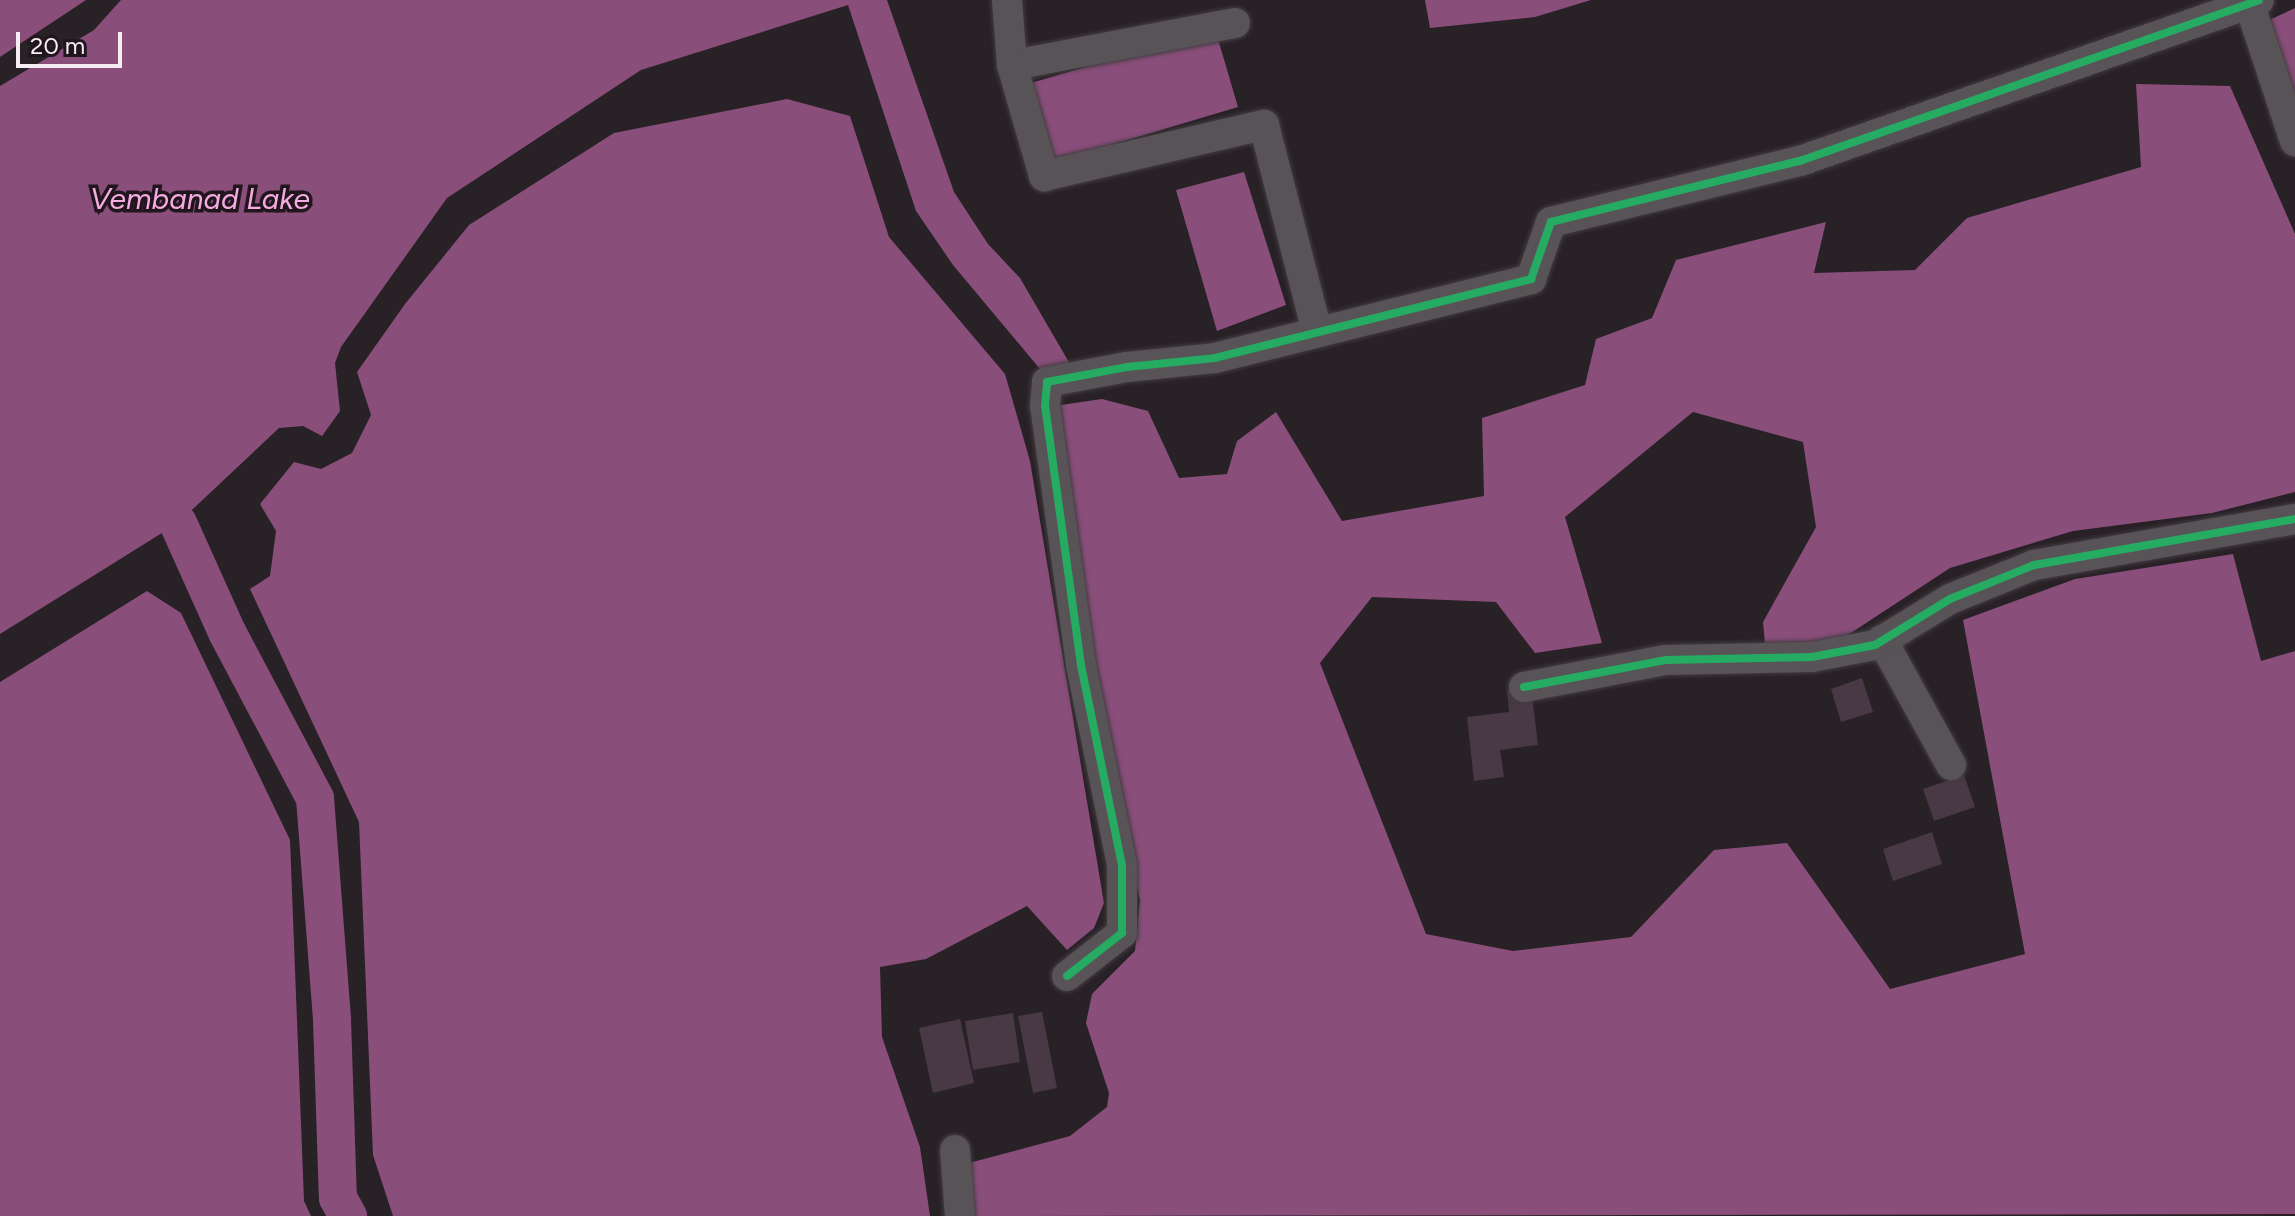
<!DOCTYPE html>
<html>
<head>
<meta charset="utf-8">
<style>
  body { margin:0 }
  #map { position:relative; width:2295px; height:1216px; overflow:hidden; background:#282126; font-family:Figtree,sans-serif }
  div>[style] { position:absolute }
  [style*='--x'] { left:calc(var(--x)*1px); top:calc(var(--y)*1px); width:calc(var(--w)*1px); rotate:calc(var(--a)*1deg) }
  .water>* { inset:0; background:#8a4e7b }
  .canal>* { height:38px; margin:-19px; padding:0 19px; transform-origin:19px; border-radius:19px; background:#8a4e7b }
  .building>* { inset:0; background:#483944 }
  .roads { filter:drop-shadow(0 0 2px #423c40) drop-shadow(0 0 2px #423c40) }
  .minor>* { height:30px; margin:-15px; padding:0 15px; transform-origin:15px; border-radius:15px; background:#585356 }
  .cycleway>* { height:8px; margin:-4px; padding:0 4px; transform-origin:4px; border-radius:4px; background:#26ab63 }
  span { translate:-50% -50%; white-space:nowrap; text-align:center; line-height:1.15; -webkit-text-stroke:7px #21151e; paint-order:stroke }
  .water-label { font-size:30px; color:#f5abe0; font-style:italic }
  .scale { position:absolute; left:16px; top:32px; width:106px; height:36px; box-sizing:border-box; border:4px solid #f6edf3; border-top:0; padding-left:10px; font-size:24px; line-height:28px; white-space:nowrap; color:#f6edf3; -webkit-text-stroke:6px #21151e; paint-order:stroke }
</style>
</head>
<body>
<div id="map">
  <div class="water">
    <i style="clip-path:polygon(0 0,86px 0,0 57px)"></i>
    <i style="clip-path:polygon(121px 0,887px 0,954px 192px,988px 244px,1020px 278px,1070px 364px,1045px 375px,953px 265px,916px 211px,848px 5px,641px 70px,447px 198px,341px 347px,335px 363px,340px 411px,322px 436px,303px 426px,279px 428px,178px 523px,0 634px,0 86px,94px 30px)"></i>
    <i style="clip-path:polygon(1425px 0,1591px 0,1535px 17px,1430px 28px)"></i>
    <i style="clip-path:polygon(2295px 8px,2295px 115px,2257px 26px)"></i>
    <i style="clip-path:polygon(1215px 29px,1238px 107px,1054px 162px,1031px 83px)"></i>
    <i style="clip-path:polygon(2136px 84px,2230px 86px,2295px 234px,2295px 492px,2212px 513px,2073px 531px,1950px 568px,1834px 644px,1766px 655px,1763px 622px,1816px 527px,1803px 442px,1693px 412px,1565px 517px,1602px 643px,1535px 653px,1496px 602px,1372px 597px,1320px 663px,1426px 934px,1513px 951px,1631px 937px,1714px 850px,1787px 843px,1890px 989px,2025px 954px,1963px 620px,2075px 579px,2233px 554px,2261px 661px,2295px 651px,2295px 1214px,972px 1216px,969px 1163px,1070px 1136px,1107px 1107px,1109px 1093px,1086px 1023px,1092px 994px,1135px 951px,1140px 900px,1104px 731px,1054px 406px,1102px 399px,1148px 411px,1179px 478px,1227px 474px,1237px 441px,1276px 412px,1342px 521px,1484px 496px,1482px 418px,1585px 385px,1596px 339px,1652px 318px,1676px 260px,1826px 222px,1814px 273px,1915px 270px,1967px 218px,2141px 167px)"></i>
    <i style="clip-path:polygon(787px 99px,850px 116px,889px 237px,1005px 374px,1030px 461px,1104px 903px,1094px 928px,1067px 950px,1027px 906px,926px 959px,880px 967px,882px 1037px,920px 1147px,930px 1216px,393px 1216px,373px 1155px,359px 822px,250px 589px,270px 576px,276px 531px,260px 504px,294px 462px,321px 469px,352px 453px,371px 415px,357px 372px,405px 304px,469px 225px,614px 133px)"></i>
    <i style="clip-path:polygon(1244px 172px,1286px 305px,1217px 331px,1176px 190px)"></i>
    <i style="clip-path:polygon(147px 591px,181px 613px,290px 840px,304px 1201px,311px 1216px,0 1216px,0 682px)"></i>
  </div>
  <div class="canal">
    <i style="--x:178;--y:523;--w:120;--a:65.8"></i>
    <i style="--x:227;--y:632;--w:188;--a:62.1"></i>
    <i style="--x:315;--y:798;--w:223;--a:85.6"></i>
    <i style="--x:332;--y:1020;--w:178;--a:88.1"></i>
    <i style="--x:338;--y:1198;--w:21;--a:61"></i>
  </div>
  <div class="building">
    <i style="clip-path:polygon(1862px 678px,1873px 712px,1841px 722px,1831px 689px)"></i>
    <i style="clip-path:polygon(1531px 687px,1538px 745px,1500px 750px,1504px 777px,1474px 781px,1467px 717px,1509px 712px,1507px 690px)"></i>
    <i style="clip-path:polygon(1964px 775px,1975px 807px,1934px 821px,1923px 789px)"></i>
    <i style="clip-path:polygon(1932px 832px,1942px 864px,1893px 881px,1883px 849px)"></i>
    <i style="clip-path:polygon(1042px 1012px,1057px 1088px,1033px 1093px,1018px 1016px)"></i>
    <i style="clip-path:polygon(1013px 1013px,1020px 1062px,973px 1070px,965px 1021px)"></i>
    <i style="clip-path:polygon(960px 1019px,974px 1083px,933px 1093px,919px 1028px)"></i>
  </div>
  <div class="roads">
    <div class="minor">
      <i style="--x:1007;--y:0;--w:65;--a:85.6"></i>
      <i style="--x:2248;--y:0;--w:149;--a:71.6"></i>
      <i style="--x:1235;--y:23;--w:227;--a:169.3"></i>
      <i style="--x:1012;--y:65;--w:116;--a:73.9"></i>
      <i style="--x:1044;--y:176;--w:226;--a:-13.1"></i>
      <i style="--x:1264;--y:125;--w:214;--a:75.6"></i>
      <i style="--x:1882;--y:640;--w:143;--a:61.1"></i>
      <i style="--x:1524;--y:687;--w:145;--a:-10.8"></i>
      <i style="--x:1666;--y:660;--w:146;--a:-1.2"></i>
      <i style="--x:1812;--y:657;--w:64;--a:-10.8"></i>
      <i style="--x:1875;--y:645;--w:88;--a:-31.5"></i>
      <i style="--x:1950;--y:599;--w:91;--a:-22"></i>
      <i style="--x:2034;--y:565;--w:265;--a:-10"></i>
      <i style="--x:1067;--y:976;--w:70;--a:-38"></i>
      <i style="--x:1122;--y:933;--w:68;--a:-90"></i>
      <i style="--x:1122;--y:865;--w:204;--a:-101.6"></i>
      <i style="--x:1081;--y:665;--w:261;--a:-97.9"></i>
      <i style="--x:1045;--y:406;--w:24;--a:-85"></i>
      <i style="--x:1047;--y:382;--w:81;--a:-10.6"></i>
      <i style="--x:1127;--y:367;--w:88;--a:-5.8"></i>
      <i style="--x:1215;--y:358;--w:326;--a:-14"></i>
      <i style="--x:1531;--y:279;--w:60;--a:-70.7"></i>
      <i style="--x:1551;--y:222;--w:256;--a:-13.8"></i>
      <i style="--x:1800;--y:161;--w:486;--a:-19.3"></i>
      <i style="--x:955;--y:1150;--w:66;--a:85.7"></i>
    </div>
  </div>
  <div class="cycleway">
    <i style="--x:1524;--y:687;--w:145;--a:-10.8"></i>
    <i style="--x:1666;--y:660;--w:146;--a:-1.2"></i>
    <i style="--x:1812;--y:657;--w:64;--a:-10.8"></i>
    <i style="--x:1875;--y:645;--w:88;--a:-31.5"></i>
    <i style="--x:1950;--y:599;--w:91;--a:-22"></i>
    <i style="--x:2034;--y:565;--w:265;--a:-10"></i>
    <i style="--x:1067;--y:976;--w:70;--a:-38"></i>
    <i style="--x:1122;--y:933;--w:68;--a:-90"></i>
    <i style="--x:1122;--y:865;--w:204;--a:-101.6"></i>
    <i style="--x:1081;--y:665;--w:261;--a:-97.9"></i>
    <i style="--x:1045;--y:406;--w:24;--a:-85"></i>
    <i style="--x:1047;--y:382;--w:81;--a:-10.6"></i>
    <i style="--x:1127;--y:367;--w:88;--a:-5.8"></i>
    <i style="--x:1215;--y:358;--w:326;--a:-14"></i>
    <i style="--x:1531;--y:279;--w:60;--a:-70.7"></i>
    <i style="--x:1551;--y:222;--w:256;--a:-13.8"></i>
    <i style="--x:1800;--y:161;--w:486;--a:-19.3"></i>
  </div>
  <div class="water-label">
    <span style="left:200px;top:199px">Vembanad Lake</span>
  </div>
  <div class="scale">20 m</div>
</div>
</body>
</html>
